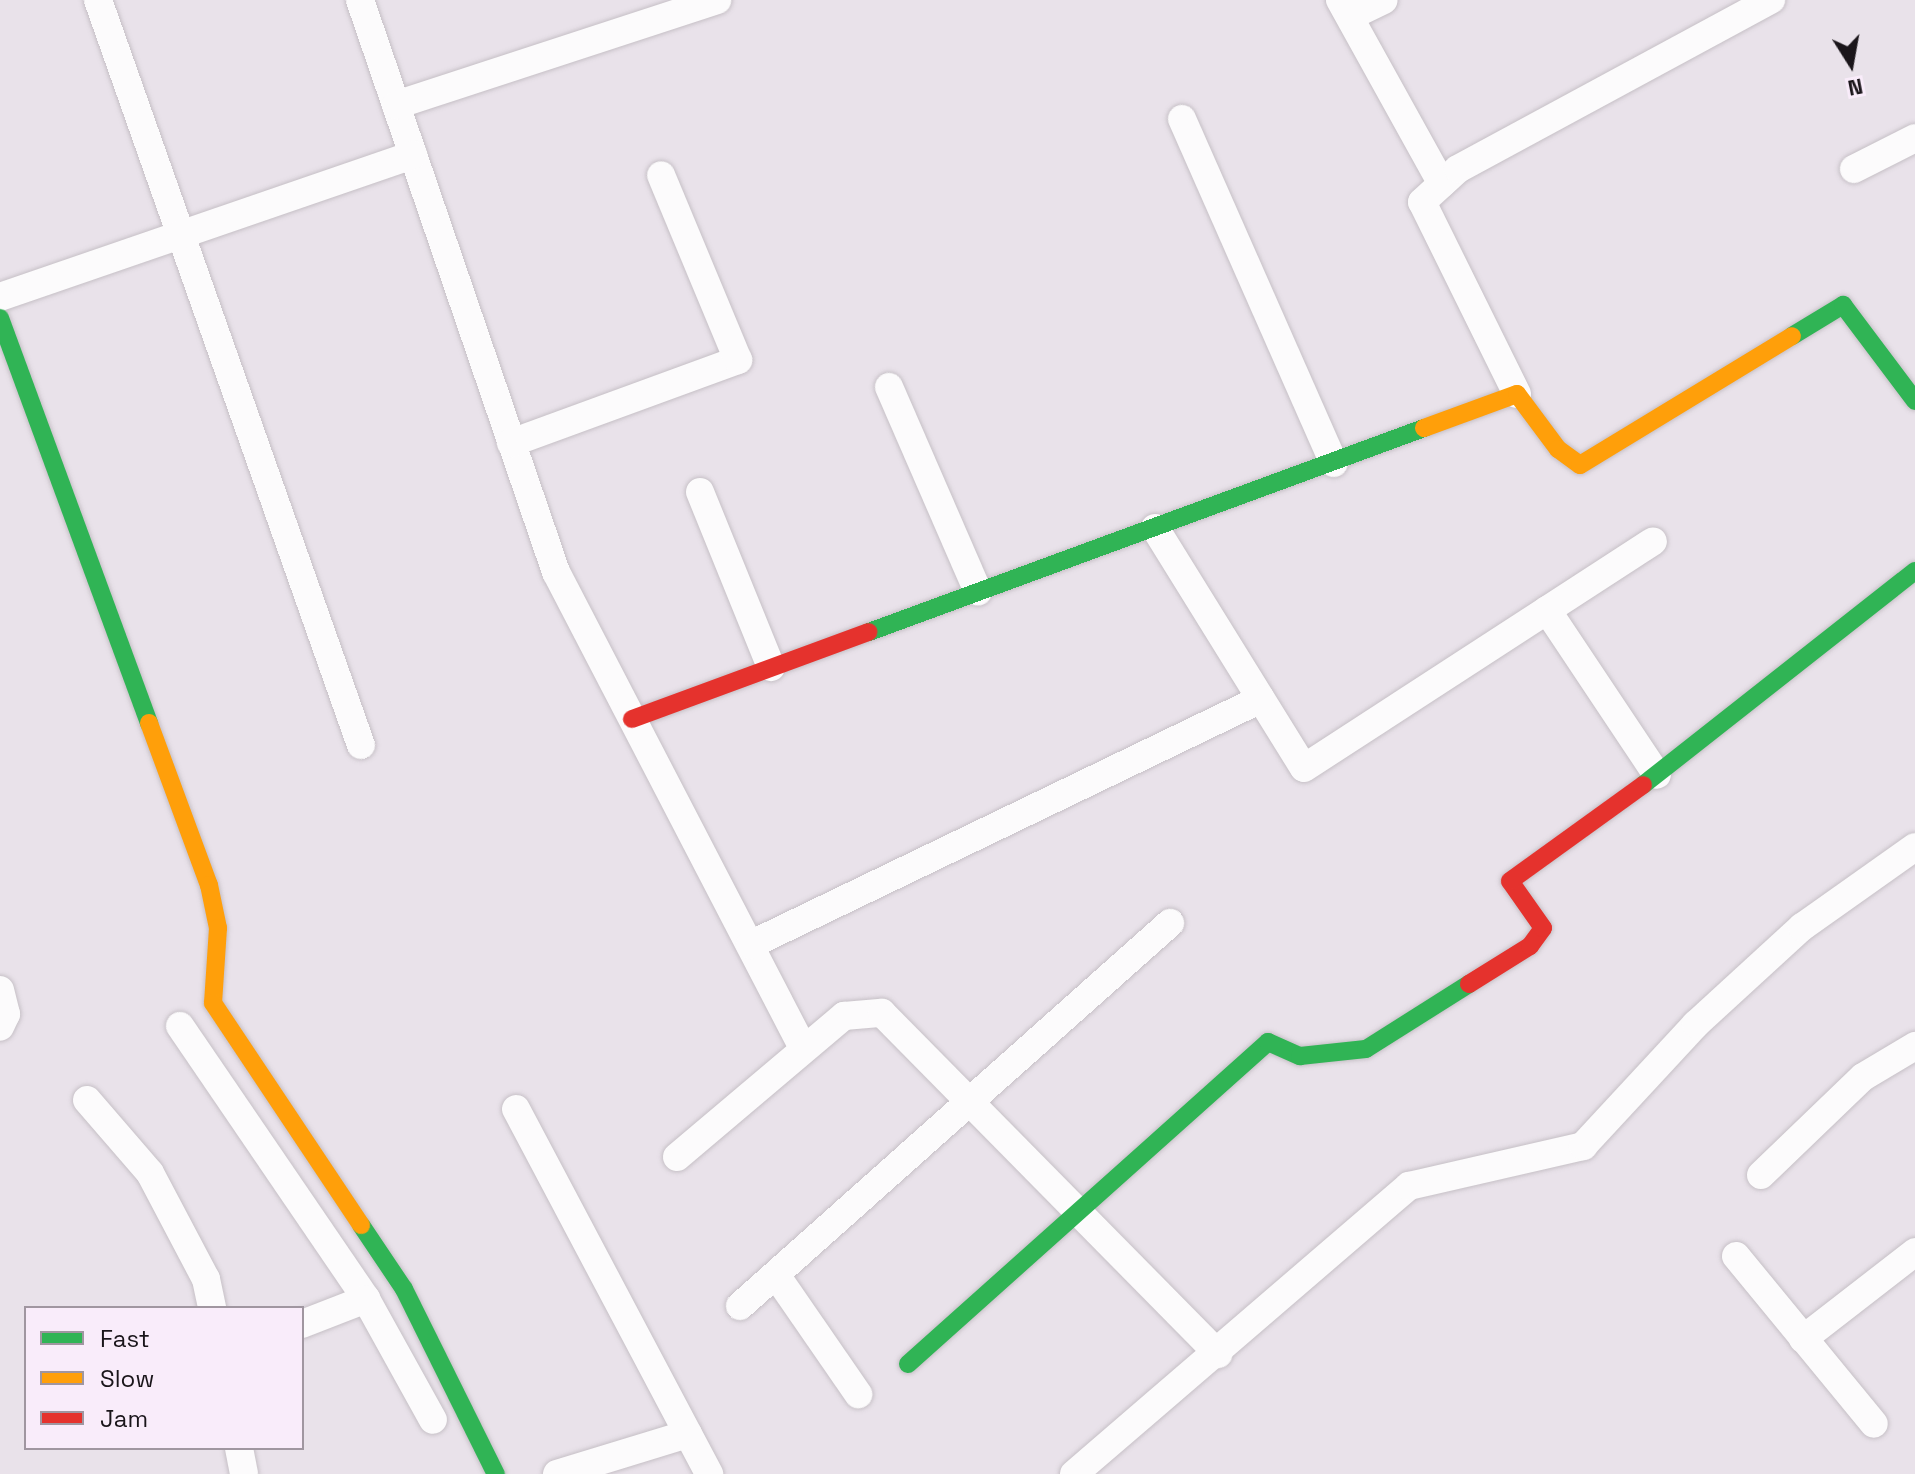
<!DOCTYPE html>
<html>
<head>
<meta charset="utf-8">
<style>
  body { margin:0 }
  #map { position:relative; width:1915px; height:1474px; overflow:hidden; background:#e9e2ea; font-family:"Space Grotesk",sans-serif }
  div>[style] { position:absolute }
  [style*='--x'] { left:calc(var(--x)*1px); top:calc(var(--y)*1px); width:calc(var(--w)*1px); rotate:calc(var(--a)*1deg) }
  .roads { filter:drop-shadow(0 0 2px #c6c0c6) drop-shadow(0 0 2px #c6c0c6) }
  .street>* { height:28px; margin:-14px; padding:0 14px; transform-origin:14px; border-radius:14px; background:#fcfbfc }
  .fast>* { height:18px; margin:-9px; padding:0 9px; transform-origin:9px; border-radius:9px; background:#30b455 }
  .slow>* { height:18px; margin:-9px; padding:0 9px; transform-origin:9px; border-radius:9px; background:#ff9f0a }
  .jam>* { height:18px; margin:-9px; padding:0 9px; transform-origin:9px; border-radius:9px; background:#e5322d }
  span { translate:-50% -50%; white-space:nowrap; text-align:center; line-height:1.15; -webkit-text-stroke:6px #f9ecfa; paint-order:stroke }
  .legend { position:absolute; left:24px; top:1306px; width:280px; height:144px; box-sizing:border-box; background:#f9ecfa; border:2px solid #a096a0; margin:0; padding:10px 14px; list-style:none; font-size:24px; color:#1a151a }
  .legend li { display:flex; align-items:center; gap:16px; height:40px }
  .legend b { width:40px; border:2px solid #a096a0 }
  .north { position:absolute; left:1811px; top:24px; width:80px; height:80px; -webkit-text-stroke:6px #f9ecfa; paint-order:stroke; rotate:169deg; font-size:22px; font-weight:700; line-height:32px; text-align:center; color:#1a151a }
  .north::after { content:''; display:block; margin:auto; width:28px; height:36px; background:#1a151a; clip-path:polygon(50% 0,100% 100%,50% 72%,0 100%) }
</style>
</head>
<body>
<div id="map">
  <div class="roads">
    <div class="street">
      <i style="--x:98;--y:0;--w:790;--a:70.56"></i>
      <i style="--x:360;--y:0;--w:605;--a:71.09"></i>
      <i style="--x:556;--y:572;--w:534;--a:62.57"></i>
      <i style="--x:1340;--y:0;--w:210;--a:61"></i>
      <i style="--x:1353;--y:15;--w:34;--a:-26"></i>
      <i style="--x:396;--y:105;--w:338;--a:-18.1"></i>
      <i style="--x:1182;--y:119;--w:376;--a:66.2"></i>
      <i style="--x:1854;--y:169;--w:68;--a:-26.9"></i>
      <i style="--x:0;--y:297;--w:437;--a:-19"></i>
      <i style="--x:889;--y:387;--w:223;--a:66.5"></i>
      <i style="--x:1517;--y:394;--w:214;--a:-116.3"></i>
      <i style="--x:1422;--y:202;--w:49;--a:-42.5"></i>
      <i style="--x:1458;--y:169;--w:356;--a:-28.4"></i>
      <i style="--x:511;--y:443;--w:242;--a:-20.1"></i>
      <i style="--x:738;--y:360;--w:200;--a:-112.6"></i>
      <i style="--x:700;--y:492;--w:189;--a:67.9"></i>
      <i style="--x:1155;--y:528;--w:282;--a:58.2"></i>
      <i style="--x:1304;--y:768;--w:416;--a:-33"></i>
      <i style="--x:1547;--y:610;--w:198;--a:56.3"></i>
      <i style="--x:750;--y:945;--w:567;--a:-25.71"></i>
      <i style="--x:0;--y:990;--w:25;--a:76"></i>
      <i style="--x:6;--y:1014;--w:14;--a:115"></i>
      <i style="--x:180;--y:1026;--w:330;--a:55.7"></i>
      <i style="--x:366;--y:1299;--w:138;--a:61"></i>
      <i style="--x:87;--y:1100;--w:96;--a:49.2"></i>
      <i style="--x:150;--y:1173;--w:120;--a:62.2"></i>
      <i style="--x:206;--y:1279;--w:30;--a:78"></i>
      <i style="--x:516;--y:1109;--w:413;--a:62.1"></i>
      <i style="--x:677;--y:1157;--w:219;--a:-40.2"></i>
      <i style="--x:844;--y:1016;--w:38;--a:-5"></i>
      <i style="--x:882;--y:1013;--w:479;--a:45.4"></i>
      <i style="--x:1761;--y:1175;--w:141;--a:-43.9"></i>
      <i style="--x:1863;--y:1077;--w:61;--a:-30.8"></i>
      <i style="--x:1736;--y:1256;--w:217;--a:50.6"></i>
      <i style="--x:776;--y:1275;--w:145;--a:55.4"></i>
      <i style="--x:740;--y:1306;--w:576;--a:-41.69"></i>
      <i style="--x:302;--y:1324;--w:69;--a:-21.3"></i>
      <i style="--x:1803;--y:1339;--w:142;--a:-37.8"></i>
      <i style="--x:239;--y:1448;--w:26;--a:79"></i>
      <i style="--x:557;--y:1474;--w:137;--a:-17"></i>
      <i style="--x:1074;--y:1474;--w:442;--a:-40.7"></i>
      <i style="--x:1409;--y:1186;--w:179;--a:-12.9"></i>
      <i style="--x:1583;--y:1146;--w:166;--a:-47.2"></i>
      <i style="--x:1696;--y:1024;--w:144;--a:-42.5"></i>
      <i style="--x:1802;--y:927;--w:138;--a:-35.3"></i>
    </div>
    <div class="fast">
      <i style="--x:0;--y:318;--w:432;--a:69.8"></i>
      <i style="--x:1792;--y:336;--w:60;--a:-31.3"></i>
      <i style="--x:1843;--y:305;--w:120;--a:53.1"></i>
      <i style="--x:869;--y:632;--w:591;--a:-20.18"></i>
      <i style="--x:1643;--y:785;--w:346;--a:-38.2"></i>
      <i style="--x:361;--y:1225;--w:77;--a:56.1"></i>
      <i style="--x:404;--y:1289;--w:207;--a:63.6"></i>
      <i style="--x:908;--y:1364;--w:483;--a:-41.8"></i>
      <i style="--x:1268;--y:1042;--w:35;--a:24"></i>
      <i style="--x:1300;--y:1056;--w:66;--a:-6.1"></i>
      <i style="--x:1366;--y:1049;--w:122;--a:-32.3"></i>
    </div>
    <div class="slow">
      <i style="--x:1424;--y:428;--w:99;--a:-20.1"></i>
      <i style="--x:1517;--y:394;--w:69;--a:53.3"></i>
      <i style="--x:1558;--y:449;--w:27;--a:36"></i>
      <i style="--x:1580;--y:465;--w:248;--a:-31.3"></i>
      <i style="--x:149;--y:723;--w:173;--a:69.7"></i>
      <i style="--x:209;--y:885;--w:44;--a:78.2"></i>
      <i style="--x:218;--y:928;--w:75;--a:93.8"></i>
      <i style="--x:213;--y:1003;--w:267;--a:56.3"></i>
    </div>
    <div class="jam">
      <i style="--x:632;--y:719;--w:252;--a:-20.2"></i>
      <i style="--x:1469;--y:984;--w:72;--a:-31.9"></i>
      <i style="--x:1530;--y:946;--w:22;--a:-54"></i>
      <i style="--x:1543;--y:928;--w:57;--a:-125.1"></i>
      <i style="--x:1510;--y:881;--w:164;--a:-35.8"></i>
    </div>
  </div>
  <ul class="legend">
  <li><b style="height:10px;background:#30b455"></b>Fast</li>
  <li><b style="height:10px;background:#ff9f0a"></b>Slow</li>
  <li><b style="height:10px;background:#e5322d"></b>Jam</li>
  </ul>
  <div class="north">N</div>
</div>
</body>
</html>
